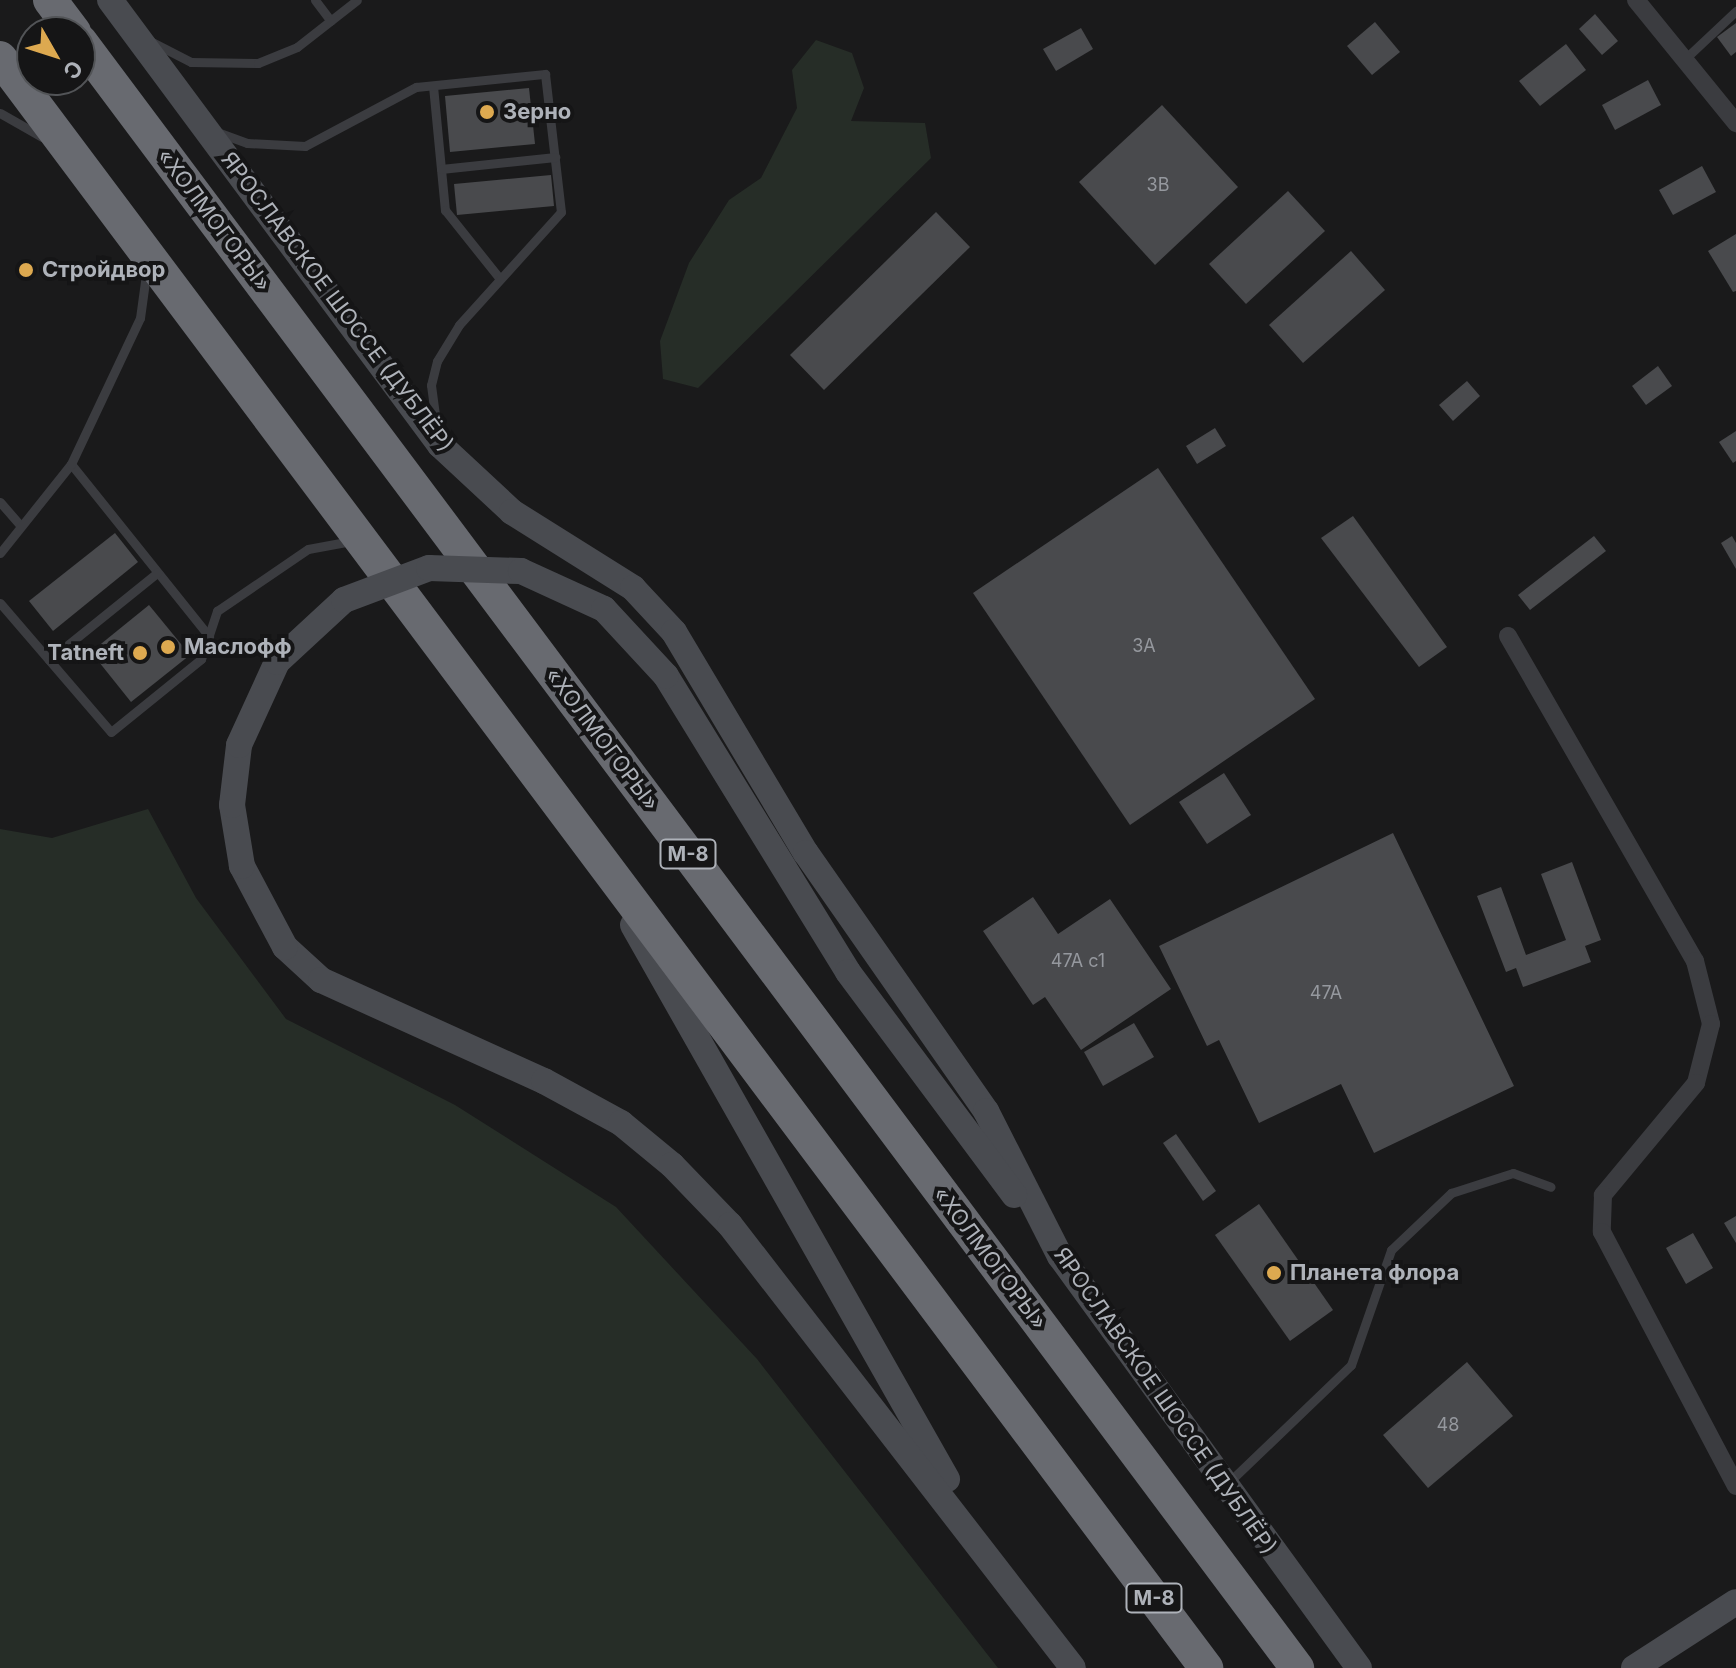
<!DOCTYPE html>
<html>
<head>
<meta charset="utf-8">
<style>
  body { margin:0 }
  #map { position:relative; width:1736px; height:1668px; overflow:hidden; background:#1a1a1b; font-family:Inter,sans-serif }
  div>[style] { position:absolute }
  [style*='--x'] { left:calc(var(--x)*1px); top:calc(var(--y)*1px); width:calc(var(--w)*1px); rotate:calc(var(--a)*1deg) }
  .green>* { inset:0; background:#262d27 }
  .building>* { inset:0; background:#494a4d }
  .lane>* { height:9px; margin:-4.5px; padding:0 4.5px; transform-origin:4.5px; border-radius:4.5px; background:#3b3c40 }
  .street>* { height:18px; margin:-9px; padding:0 9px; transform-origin:9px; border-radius:9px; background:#3b3c40 }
  .secondary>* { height:26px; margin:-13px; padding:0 13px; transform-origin:13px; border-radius:13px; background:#494b50 }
  .highway>* { height:34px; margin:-17px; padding:0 17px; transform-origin:17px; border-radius:17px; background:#686a70 }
  .secondary-bridge>* { height:26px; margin:-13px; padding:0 13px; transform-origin:13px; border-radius:13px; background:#494b50 }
  .dots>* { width:22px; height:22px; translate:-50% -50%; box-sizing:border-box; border:4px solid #151516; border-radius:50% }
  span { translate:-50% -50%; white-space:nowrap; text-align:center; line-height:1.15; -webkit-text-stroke:8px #151516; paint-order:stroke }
  .number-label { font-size:18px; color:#95989e }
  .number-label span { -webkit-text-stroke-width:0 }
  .shield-label span { padding:2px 6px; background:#151516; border:2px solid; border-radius:6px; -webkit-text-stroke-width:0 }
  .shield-label { font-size:20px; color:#aeb2b9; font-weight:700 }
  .poi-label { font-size:22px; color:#aeb2b9; font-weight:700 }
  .left { translate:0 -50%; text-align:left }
  .right { translate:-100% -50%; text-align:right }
  .street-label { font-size:22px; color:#aeb2b9 }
  .north { position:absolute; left:16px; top:16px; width:80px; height:80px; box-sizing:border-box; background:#151516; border:2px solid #525457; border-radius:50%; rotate:129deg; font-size:22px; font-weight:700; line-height:32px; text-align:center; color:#aeb2b9 }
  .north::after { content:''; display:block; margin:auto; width:28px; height:36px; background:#dda950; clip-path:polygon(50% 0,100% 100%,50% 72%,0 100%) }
</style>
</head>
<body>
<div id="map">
  <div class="green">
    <i style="clip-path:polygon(816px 40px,852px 53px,864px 88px,851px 121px,925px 123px,931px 158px,698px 388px,663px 379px,660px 341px,689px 263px,729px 200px,761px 178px,797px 108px,792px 70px)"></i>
    <i style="clip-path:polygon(148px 809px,196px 898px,286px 1019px,455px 1105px,616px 1207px,757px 1359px,998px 1668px,0 1668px,0 829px,52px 838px)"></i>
  </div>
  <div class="building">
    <i style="clip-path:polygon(1595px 14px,1618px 41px,1602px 55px,1579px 29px)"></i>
    <i style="clip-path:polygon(1375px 22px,1400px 52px,1372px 75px,1347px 46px)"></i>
    <i style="clip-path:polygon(1736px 23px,1736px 52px,1731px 56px,1717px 37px)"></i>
    <i style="clip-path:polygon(1081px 28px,1093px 49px,1056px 71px,1043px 49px)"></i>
    <i style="clip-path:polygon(1566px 44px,1586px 70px,1540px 106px,1519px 81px)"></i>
    <i style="clip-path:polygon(1648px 80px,1661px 105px,1615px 130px,1602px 105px)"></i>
    <i style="clip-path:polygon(529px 88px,535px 144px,450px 152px,445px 96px)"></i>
    <i style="clip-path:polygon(1162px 105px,1238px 187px,1155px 265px,1079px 182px)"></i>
    <i style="clip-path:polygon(1702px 166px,1716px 192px,1673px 215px,1659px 190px)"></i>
    <i style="clip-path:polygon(551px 175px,554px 206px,457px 215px,454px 184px)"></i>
    <i style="clip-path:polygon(1288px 191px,1325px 231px,1246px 304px,1209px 264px)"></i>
    <i style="clip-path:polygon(936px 212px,970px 247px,824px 390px,790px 355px)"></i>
    <i style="clip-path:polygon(1736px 234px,1736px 291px,1733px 292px,1708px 251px)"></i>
    <i style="clip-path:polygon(1351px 251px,1385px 290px,1303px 363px,1269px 325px)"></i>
    <i style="clip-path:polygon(1658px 366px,1672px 386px,1646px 405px,1632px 386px)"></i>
    <i style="clip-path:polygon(1467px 381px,1480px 396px,1453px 421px,1439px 405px)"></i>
    <i style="clip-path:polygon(1215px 428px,1226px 446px,1197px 464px,1186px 446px)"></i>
    <i style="clip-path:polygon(1736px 431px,1736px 461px,1733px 463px,1719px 442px)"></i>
    <i style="clip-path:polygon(1158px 468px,1315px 699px,1130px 825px,973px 593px)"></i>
    <i style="clip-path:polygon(1353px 516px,1447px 647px,1419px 667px,1321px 538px)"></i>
    <i style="clip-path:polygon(115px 533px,138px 562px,53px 631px,29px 601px)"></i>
    <i style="clip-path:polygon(1594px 536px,1606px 551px,1530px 610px,1518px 595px)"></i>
    <i style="clip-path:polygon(1732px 536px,1736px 543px,1736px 569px,1721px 543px)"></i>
    <i style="clip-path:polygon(149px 605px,190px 655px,131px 702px,91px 652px)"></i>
    <i style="clip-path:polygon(1224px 773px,1251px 815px,1207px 844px,1179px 802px)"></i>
    <i style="clip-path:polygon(1393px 833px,1514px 1086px,1374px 1153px,1341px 1084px,1259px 1123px,1219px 1040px,1207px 1046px,1159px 946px)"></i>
    <i style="clip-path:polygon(1572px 862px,1601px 940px,1585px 946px,1591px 962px,1523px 987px,1516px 968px,1506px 972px,1477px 896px,1501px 887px,1526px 955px,1566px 940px,1541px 874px)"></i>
    <i style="clip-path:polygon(1033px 897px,1058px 934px,1110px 899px,1171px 989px,1081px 1050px,1045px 997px,1033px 1005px,983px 931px)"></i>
    <i style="clip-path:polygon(1134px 1023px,1154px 1057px,1103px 1086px,1084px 1052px)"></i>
    <i style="clip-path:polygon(1176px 1134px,1216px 1191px,1203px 1201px,1163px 1143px)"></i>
    <i style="clip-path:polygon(1259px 1204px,1333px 1310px,1290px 1341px,1215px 1235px)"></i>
    <i style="clip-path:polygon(1736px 1216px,1736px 1243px,1724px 1223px)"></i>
    <i style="clip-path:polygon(1693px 1233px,1713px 1268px,1686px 1284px,1666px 1248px)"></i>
    <i style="clip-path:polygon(1467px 1362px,1513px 1416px,1428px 1488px,1383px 1435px)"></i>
  </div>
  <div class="lane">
    <i style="--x:315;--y:0;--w:26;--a:53"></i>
    <i style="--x:150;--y:41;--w:46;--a:27.1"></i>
    <i style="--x:191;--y:62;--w:67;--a:0.9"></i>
    <i style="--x:258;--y:63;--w:42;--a:-22.3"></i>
    <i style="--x:297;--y:47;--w:76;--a:-38.1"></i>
    <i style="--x:1688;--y:56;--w:66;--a:-43.2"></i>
    <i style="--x:433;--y:86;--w:125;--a:84.5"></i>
    <i style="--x:445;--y:210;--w:88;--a:51.4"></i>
    <i style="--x:0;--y:113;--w:48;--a:29.7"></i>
    <i style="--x:217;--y:132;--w:32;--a:20"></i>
    <i style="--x:247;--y:143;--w:58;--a:3"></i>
    <i style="--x:305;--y:146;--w:126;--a:-28"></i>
    <i style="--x:416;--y:87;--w:130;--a:-5.8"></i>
    <i style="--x:545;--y:74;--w:139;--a:83.4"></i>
    <i style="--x:561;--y:212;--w:152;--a:132.1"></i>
    <i style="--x:459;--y:325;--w:42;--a:121.4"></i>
    <i style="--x:437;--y:361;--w:25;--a:104"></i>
    <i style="--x:431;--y:385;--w:45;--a:82.4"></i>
    <i style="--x:441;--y:169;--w:115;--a:-6"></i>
    <i style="--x:71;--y:464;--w:221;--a:51.3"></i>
    <i style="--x:0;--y:502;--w:32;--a:49"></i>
    <i style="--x:0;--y:553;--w:114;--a:-51.4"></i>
    <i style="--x:71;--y:464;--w:161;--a:-64.7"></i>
    <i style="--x:140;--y:318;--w:44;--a:-82.2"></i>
    <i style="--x:0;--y:603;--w:170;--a:49.3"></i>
    <i style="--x:111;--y:732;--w:116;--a:-39"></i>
    <i style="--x:201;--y:659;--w:51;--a:-71.6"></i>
    <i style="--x:217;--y:611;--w:110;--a:-34.3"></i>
    <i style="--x:308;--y:549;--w:44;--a:-10.5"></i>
    <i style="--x:49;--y:660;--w:139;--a:-38.9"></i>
    <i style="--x:1229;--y:1482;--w:169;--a:-43.8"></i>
    <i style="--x:1351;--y:1365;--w:122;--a:-70.8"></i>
    <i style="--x:1391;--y:1250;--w:83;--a:-43.5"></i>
    <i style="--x:1451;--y:1193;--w:65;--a:-17.9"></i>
    <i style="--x:1513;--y:1173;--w:40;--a:20.2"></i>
  </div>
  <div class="street">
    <i style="--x:1636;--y:0;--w:159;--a:50.9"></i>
    <i style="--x:1508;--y:636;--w:375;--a:60.1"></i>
    <i style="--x:1695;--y:961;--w:65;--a:75.7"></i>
    <i style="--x:1711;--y:1024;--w:61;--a:104.3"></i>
    <i style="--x:1696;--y:1083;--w:146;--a:129.7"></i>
    <i style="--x:1603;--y:1195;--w:37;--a:92"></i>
    <i style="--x:1602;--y:1232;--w:287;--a:62.2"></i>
  </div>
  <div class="secondary">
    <i style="--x:110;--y:0;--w:554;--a:53.44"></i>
    <i style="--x:440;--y:445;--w:98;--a:42.9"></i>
    <i style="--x:512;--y:512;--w:143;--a:32.1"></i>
    <i style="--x:633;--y:588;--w:60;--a:47"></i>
    <i style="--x:674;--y:632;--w:257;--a:59.2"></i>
    <i style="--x:806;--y:853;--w:315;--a:55.1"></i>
    <i style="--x:986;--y:1111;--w:163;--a:63"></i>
    <i style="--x:1060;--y:1256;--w:509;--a:54.03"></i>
    <i style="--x:666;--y:676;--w:347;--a:58.4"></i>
    <i style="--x:848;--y:972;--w:278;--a:53.3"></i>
    <i style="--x:633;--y:925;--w:637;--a:60.46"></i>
    <i style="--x:285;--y:947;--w:49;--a:42.5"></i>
    <i style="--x:321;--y:980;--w:245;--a:24.4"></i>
    <i style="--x:544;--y:1081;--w:88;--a:28.6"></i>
    <i style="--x:621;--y:1123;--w:66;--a:39.5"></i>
    <i style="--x:672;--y:1165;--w:83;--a:46"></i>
    <i style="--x:730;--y:1225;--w:560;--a:52.25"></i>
    <i style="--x:1634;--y:1668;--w:121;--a:-32.9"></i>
  </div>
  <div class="highway">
    <i style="--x:50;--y:0;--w:40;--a:53"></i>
    <i style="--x:80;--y:41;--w:2032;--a:53.2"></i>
    <i style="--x:0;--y:58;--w:2012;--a:53.16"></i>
  </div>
  <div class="secondary-bridge">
    <i style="--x:285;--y:947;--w:92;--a:-118"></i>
    <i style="--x:242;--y:866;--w:62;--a:-99.3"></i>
    <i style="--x:232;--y:805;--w:60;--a:-83.3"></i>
    <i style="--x:239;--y:745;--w:91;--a:-65.4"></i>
    <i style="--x:277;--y:662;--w:91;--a:-42.8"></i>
    <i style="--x:344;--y:600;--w:91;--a:-20.6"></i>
    <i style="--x:429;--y:568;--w:92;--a:1.9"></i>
    <i style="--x:521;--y:571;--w:91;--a:24.6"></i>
    <i style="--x:604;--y:609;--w:91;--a:47.2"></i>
  </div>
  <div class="dots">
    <i style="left:487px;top:112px;background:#dda950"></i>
    <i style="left:26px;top:270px;background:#dda950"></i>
    <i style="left:168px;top:647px;background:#dda950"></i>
    <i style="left:140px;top:653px;background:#dda950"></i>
    <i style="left:1274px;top:1273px;background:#dda950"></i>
  </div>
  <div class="number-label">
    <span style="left:1158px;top:185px">3В</span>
    <span style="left:1144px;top:646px">3А</span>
    <span style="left:1078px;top:961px">47А с1</span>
    <span style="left:1326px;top:993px">47А</span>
    <span style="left:1448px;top:1425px">48</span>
  </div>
  <div class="shield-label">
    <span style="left:688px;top:854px">М-8</span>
    <span style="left:1154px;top:1598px">М-8</span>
  </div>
  <div class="poi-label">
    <span class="left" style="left:503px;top:112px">Зерно</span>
    <span class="left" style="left:42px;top:270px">Стройдвор</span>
    <span class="left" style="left:184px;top:647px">Маслофф</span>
    <span class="right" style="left:124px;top:653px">Tatneft</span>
    <span class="left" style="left:1290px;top:1273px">Планета флора</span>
  </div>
  <div class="street-label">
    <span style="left:214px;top:220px;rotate:53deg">«ХОЛМОГОРЫ»</span>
    <span style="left:337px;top:302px;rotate:53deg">ЯРОСЛАВСКОЕ ШОССЕ (ДУБЛЁР)</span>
    <span style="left:602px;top:739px;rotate:53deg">«ХОЛМОГОРЫ»</span>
    <span style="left:990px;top:1258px;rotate:53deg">«ХОЛМОГОРЫ»</span>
    <span style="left:1165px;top:1401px;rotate:55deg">ЯРОСЛАВСКОЕ ШОССЕ (ДУБЛЁР)</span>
  </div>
  <div class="north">С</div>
</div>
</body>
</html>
